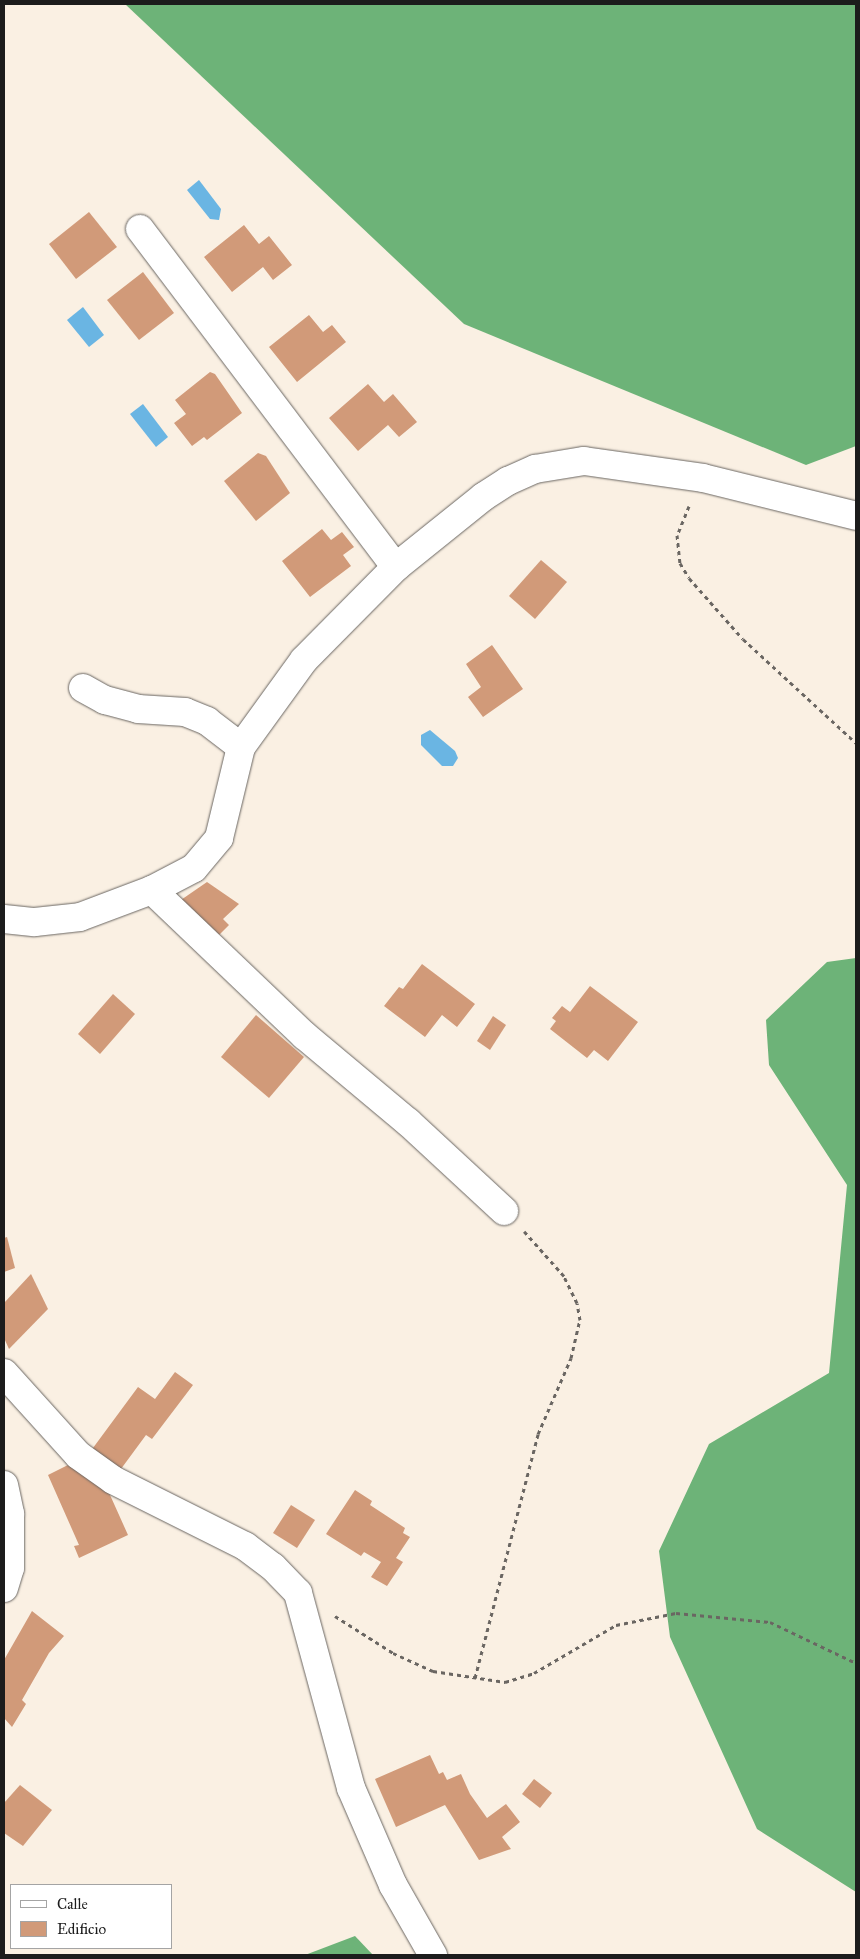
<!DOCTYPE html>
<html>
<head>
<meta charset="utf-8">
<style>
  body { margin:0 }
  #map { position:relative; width:860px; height:1959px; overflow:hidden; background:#faf0e3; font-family:"IM FELL Great Primer",serif }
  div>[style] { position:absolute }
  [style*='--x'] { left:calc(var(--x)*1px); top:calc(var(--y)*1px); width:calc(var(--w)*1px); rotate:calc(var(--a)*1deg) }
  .forest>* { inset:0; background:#6db378 }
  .water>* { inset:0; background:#6ab5e3 }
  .building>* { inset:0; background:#d19a79 }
  .path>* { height:3px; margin-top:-1.5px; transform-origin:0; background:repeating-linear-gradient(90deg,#6a6662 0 4px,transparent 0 8px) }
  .roads { filter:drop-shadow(0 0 1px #6a6662) drop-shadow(0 0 1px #6a6662) }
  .minor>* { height:28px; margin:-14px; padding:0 14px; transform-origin:14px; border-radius:14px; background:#fff }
  .tertiary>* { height:28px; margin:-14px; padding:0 14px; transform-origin:14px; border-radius:14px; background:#fff }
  span { translate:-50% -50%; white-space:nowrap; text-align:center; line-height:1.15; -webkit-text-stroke:4px #fff; paint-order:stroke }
  .frame { position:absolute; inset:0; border:5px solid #1c1c1c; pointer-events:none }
  .legend { position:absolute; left:10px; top:1884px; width:162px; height:65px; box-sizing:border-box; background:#fff; border:1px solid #a4a4a4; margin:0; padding:6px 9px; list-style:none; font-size:15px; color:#1c1c1c }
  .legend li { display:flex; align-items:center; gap:10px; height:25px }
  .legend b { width:25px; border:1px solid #a4a4a4 }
</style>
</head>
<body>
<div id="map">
  <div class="forest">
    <i style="clip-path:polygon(125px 4px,856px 4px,856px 446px,806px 465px,464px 324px)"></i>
    <i style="clip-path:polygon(856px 958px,856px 1892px,757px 1829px,670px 1637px,659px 1551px,709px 1444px,829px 1373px,847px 1185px,769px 1065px,766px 1020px,827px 962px)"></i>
    <i style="clip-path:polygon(355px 1936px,373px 1955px,305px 1955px)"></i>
  </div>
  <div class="water">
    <i style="clip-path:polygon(199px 180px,221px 209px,219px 220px,210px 219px,187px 190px)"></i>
    <i style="clip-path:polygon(83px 307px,104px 335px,89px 347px,67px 320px)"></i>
    <i style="clip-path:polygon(143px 404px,168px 437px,156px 447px,130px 414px)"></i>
    <i style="clip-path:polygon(430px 730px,455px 751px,458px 758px,453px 766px,442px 766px,421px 745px,421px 735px)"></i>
  </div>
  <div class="building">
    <i style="clip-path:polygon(89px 212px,117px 247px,76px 279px,49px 244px)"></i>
    <i style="clip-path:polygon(244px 225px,259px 244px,269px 236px,292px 265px,273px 280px,263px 267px,232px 292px,204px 257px)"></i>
    <i style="clip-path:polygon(143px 272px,174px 313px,139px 340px,107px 300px)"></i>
    <i style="clip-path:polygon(309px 315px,323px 332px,332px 325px,346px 342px,297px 382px,269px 347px)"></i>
    <i style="clip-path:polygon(210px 372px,215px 374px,242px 413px,207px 440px,204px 437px,192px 446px,174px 423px,186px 414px,175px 400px)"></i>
    <i style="clip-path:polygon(368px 384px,384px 402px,393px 394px,417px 422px,399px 437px,388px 425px,358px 451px,329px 418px)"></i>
    <i style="clip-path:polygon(258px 453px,266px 456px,290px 493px,256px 521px,224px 481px)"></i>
    <i style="clip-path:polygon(322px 529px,331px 540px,342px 532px,354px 547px,343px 555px,351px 566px,310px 597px,282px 561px)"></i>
    <i style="clip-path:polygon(541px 560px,567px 582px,535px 619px,509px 596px)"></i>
    <i style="clip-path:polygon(492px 645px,523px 689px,483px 717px,468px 697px,481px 687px,466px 664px)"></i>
    <i style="clip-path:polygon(207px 882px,239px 904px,223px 919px,229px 925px,215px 939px,178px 902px)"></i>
    <i style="clip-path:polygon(422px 964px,475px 1004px,457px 1027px,442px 1015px,425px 1037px,384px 1006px,399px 987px,403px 989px)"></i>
    <i style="clip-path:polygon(590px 986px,638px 1022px,608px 1061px,594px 1050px,587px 1058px,550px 1029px,556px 1021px,552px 1018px,562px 1006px,570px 1012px)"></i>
    <i style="clip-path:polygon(113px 994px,135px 1014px,100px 1054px,78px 1034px)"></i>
    <i style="clip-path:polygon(256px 1015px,304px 1057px,269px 1098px,221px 1057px)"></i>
    <i style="clip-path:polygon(493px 1016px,506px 1025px,490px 1050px,477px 1041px)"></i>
    <i style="clip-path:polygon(7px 1237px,15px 1268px,4px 1272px,4px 1238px)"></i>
    <i style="clip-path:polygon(31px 1274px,48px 1309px,9px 1349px,4px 1338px,4px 1303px)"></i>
    <i style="clip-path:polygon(175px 1372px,193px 1385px,152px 1439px,146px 1435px,118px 1473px,90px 1452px,138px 1387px,155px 1399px)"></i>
    <i style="clip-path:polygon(72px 1463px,106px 1486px,128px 1535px,79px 1558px,74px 1546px,79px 1545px,48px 1475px)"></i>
    <i style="clip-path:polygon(355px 1490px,372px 1501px,370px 1505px,405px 1528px,403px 1533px,410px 1537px,396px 1558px,403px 1562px,387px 1586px,371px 1577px,381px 1562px,364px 1552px,361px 1556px,326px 1534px)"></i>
    <i style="clip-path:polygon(291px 1505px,315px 1520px,297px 1548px,273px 1533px)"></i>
    <i style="clip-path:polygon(32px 1611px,64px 1636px,49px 1653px,22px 1700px,26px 1704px,12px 1727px,4px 1718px,4px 1660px)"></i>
    <i style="clip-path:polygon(430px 1755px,439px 1774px,443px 1772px,447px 1780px,461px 1774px,470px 1794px,487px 1818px,506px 1804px,520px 1822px,502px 1837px,511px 1849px,479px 1860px,445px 1805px,396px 1827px,375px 1779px)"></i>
    <i style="clip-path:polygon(534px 1779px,552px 1793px,540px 1808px,522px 1794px)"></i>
    <i style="clip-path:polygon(20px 1785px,52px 1810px,23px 1846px,4px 1833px,4px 1803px)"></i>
  </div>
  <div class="path">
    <i style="--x:689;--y:506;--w:31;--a:112"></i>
    <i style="--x:677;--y:535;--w:28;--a:84"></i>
    <i style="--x:680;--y:563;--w:17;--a:59"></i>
    <i style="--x:689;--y:578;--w:81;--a:48.5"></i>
    <i style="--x:743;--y:639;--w:154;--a:42.6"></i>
    <i style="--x:335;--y:1616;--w:69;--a:32.5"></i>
    <i style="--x:393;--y:1653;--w:44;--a:24.2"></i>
    <i style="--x:433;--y:1671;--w:73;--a:8.7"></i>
    <i style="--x:505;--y:1682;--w:30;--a:-17"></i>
    <i style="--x:534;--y:1673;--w:95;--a:-30.3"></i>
    <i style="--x:616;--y:1625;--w:61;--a:-11.3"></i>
    <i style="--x:676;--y:1613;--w:94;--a:5.5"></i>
    <i style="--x:770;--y:1622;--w:95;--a:25.5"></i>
    <i style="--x:475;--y:1678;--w:252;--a:-75.5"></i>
    <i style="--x:538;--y:1434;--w:83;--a:-66.5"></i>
    <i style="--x:571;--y:1358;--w:39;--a:-77"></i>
    <i style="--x:580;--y:1320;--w:17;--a:-100"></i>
    <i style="--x:577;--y:1303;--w:30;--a:-116"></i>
    <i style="--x:564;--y:1276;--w:60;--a:-131.6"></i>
  </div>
  <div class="roads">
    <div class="minor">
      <i style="--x:140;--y:229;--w:424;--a:52.9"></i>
      <i style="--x:83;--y:688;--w:25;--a:29"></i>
      <i style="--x:105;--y:700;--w:34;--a:15"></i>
      <i style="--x:138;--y:709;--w:47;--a:3.7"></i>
      <i style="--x:185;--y:712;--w:24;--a:22"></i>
      <i style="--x:207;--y:721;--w:43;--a:37.4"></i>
      <i style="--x:152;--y:890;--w:211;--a:43.7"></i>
      <i style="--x:305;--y:1036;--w:134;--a:39.9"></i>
      <i style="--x:408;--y:1122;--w:131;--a:42.8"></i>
      <i style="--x:4;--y:919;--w:31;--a:6"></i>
      <i style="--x:35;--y:922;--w:45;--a:-6.3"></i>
      <i style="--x:80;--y:917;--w:77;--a:-20.6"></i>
      <i style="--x:152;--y:890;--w:47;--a:-27.6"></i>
      <i style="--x:194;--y:868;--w:39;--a:-50"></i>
      <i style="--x:219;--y:838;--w:94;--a:-76.4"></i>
      <i style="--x:241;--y:747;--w:107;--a:-54.1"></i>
      <i style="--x:304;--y:660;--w:131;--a:-45.3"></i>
      <i style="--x:396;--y:567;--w:112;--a:-38.8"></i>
      <i style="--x:483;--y:497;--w:30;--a:-33"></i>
      <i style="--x:508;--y:481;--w:30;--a:-24"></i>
      <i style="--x:535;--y:469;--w:50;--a:-9.3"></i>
      <i style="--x:584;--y:461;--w:120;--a:8.1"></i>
      <i style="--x:703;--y:478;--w:158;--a:13.9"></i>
      <i style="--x:4;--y:1373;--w:110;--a:47.9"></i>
      <i style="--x:78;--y:1455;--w:43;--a:35.5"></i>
      <i style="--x:113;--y:1480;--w:148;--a:26.6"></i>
      <i style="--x:245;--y:1546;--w:35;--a:37"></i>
      <i style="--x:273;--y:1567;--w:36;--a:46"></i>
      <i style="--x:298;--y:1593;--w:202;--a:74.8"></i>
      <i style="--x:351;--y:1788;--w:106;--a:66.6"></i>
      <i style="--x:393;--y:1885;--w:81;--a:60.3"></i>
    </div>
    <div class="tertiary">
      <i style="--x:4;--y:1485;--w:30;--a:78"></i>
      <i style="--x:10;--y:1514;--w:54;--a:90"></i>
      <i style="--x:10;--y:1568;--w:21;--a:107"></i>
    </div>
  </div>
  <div class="frame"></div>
  <ul class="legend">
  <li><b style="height:6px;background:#fff"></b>Calle</li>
  <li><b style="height:14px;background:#d19a79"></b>Edificio</li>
  </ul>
</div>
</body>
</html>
